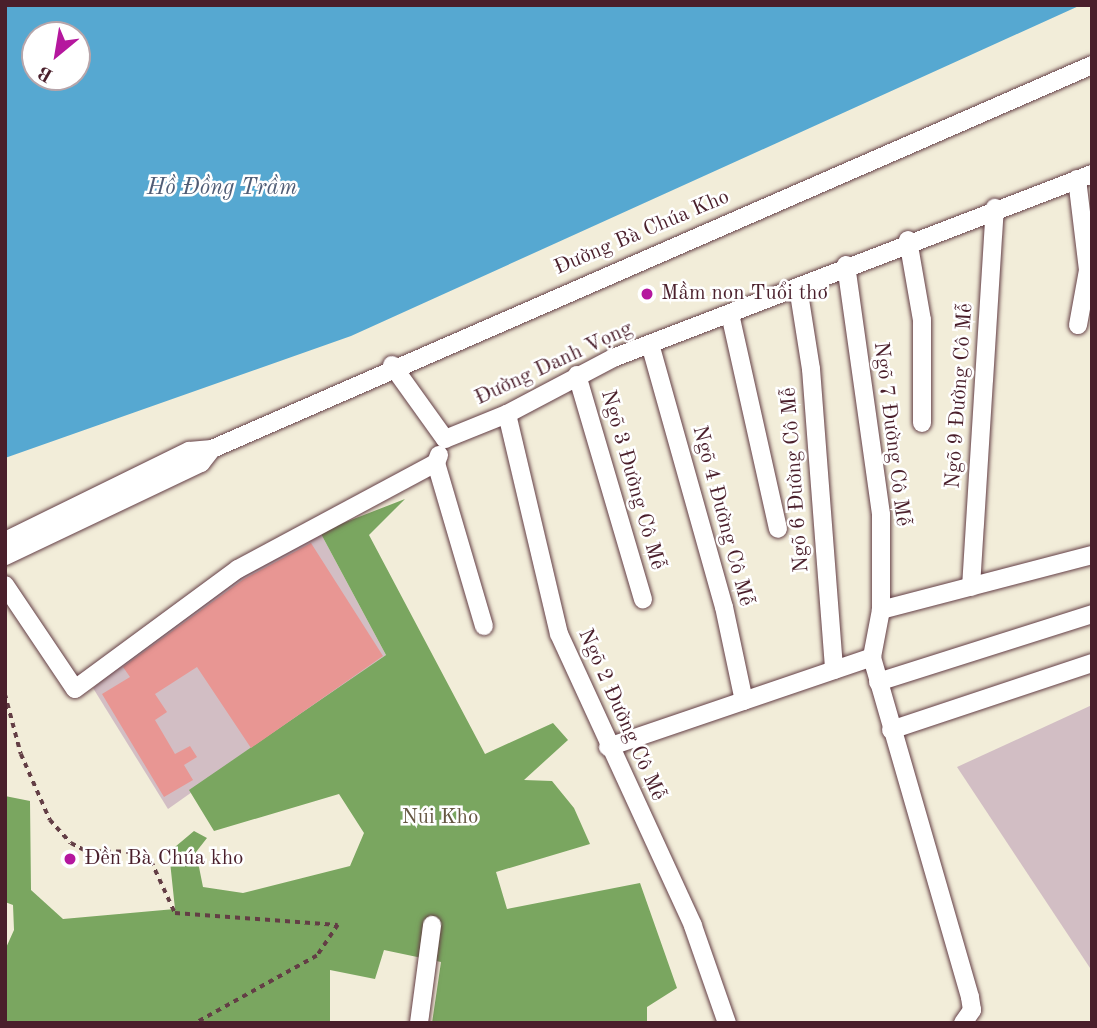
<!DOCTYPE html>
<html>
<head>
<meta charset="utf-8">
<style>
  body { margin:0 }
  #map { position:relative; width:1097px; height:1028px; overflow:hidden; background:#f2edd9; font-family:"Old Standard TT",serif }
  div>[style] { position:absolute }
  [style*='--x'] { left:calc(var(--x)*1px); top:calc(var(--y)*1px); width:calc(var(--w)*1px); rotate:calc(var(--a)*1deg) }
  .industrial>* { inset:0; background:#d2bec4 }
  .forest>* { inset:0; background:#7aa660 }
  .water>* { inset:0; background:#56a8d1 }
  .building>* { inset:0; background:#e89693 }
  .path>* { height:3.5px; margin-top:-1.75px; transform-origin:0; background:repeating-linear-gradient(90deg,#633e45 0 5px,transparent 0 10px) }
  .roads { filter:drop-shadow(0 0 2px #633e45) drop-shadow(0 0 2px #633e45) }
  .minor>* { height:18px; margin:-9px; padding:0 9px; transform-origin:9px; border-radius:9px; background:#fff }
  .dots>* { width:19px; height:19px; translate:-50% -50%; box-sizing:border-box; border:4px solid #fff; border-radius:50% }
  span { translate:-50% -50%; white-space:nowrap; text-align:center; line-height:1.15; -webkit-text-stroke:5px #fff; paint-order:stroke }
  .street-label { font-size:21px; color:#4a1f2b }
  .poi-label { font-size:21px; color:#4a1f2b }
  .left { translate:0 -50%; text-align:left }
  .park-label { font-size:21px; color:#665742 }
  .water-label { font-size:23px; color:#4f5d76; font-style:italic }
  .frame { position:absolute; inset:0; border:7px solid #4a1f2b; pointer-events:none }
  .north { position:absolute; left:21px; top:21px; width:70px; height:70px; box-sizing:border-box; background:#fff; border:2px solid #b7a5aa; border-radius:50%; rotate:210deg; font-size:19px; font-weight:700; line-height:28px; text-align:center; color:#4a1f2b }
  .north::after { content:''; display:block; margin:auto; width:24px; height:32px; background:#b5179e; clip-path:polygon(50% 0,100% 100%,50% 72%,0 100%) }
</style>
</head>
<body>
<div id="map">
  <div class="industrial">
    <i style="clip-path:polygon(320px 532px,386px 655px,168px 809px,93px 688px,228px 579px)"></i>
    <i style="clip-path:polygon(1092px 705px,1092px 971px,957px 767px)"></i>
  </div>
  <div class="forest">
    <i style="clip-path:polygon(405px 499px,369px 535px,485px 754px,553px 723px,568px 740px,524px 780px,552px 781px,574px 808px,590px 844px,496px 872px,507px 909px,640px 883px,677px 988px,647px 1007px,647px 1023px,432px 1023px,441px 962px,384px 950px,375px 979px,330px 970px,330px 1023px,5px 1023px,5px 950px,14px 930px,13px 905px,5px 902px,5px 796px,30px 801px,31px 890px,63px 919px,175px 909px,169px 852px,194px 831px,207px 838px,196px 852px,203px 887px,243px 893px,350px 866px,364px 833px,339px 794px,214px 831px,189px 790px,386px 655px,320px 532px)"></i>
  </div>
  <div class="water">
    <i style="clip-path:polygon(evenodd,5px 5px,1081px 5px,351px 336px,5px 458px,5px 5px,35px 35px,77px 35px,77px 77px,35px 77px,35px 35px)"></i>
  </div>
  <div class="building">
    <i style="clip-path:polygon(311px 543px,383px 656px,251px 748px,197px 667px,155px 694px,167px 712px,155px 720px,175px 754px,190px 746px,197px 757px,184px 765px,193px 780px,164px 797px,102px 694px,130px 677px,123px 667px,244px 579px)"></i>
  </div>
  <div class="path">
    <i style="--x:5;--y:694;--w:62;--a:75.1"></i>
    <i style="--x:21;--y:754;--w:72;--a:66.3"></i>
    <i style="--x:50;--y:820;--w:31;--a:48"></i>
    <i style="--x:71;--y:843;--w:17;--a:28"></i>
    <i style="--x:86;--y:851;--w:61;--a:0.9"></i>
    <i style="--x:147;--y:852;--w:67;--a:65.3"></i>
    <i style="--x:175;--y:913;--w:163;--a:4.2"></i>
    <i style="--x:338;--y:925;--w:37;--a:124"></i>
    <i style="--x:317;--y:956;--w:138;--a:151"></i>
  </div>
  <div class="roads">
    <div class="minor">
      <i style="--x:1077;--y:179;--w:92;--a:83.1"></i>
      <i style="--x:1088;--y:270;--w:56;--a:100.3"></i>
      <i style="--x:908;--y:240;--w:81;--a:80.1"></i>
      <i style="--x:922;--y:320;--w:103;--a:90"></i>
      <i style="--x:846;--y:265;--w:252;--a:82"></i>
      <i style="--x:881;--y:515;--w:95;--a:90"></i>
      <i style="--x:798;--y:287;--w:83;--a:81"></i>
      <i style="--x:811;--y:369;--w:302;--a:85.6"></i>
      <i style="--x:730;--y:314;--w:220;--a:77.4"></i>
      <i style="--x:650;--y:344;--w:273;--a:74.3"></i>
      <i style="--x:724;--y:607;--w:96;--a:78"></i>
      <i style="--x:392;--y:365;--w:91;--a:54.4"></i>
      <i style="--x:577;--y:375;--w:234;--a:73.6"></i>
      <i style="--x:507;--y:414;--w:226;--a:76.7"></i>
      <i style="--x:559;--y:634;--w:321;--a:65.3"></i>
      <i style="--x:693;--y:926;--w:103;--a:70.7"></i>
      <i style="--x:445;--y:439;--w:67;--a:-22"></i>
      <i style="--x:507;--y:414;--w:120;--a:-27.8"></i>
      <i style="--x:613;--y:358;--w:513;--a:-21.01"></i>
      <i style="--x:439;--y:455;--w:9;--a:111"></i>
      <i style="--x:436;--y:463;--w:170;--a:73.6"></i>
      <i style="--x:5;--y:541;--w:205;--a:-26.1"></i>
      <i style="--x:189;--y:451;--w:23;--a:-5"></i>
      <i style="--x:212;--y:449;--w:960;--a:-23.57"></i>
      <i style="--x:5;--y:556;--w:217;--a:-25.4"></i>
      <i style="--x:201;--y:463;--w:18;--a:-52"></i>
      <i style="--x:5;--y:585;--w:125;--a:56.1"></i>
      <i style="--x:75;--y:689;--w:202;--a:-36.4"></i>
      <i style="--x:238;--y:569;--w:225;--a:-28.2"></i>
      <i style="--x:971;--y:587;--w:380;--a:-86.4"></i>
      <i style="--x:878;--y:682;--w:225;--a:-17.6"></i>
      <i style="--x:891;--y:730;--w:212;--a:-18.4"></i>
      <i style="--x:608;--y:747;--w:279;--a:-18.8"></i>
      <i style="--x:419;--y:1023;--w:99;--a:-82.4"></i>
      <i style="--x:963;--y:1023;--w:16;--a:-55"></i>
      <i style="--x:972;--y:1010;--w:13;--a:-99"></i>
      <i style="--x:970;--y:997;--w:354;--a:-106.1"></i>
      <i style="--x:872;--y:657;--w:48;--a:-79.2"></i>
      <i style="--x:881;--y:610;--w:218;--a:-14.6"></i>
    </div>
  </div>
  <div class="dots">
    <i style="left:647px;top:294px;background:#b5179e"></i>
    <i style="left:70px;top:859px;background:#b5179e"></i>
  </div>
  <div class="street-label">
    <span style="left:642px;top:233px;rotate:-23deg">Đường Bà Chúa Kho</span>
    <span style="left:554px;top:364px;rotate:-25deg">Đường Danh Vọng</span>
    <span style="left:960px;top:396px;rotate:-86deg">Ngõ 9 Đường Cô Mễ</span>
    <span style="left:891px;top:434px;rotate:83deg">Ngõ 7 Đường Cô Mễ</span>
    <span style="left:632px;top:480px;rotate:74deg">Ngõ 3 Đường Cô Mễ</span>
    <span style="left:796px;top:480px;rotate:-94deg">Ngõ 6 Đường Cô Mễ</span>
    <span style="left:722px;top:516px;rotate:75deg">Ngõ 4 Đường Cô Mễ</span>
    <span style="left:621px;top:715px;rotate:66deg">Ngõ 2 Đường Cô Mễ</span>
  </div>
  <div class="poi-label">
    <span class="left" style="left:661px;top:294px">Mầm non Tuổi thơ</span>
    <span class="left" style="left:84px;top:859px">Đền Bà Chúa kho</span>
  </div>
  <div class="park-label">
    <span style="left:440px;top:818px">Núi Kho</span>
  </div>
  <div class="water-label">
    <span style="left:222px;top:188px">Hồ Đồng Trầm</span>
  </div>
  <div class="frame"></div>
  <div class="north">B</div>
</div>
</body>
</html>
